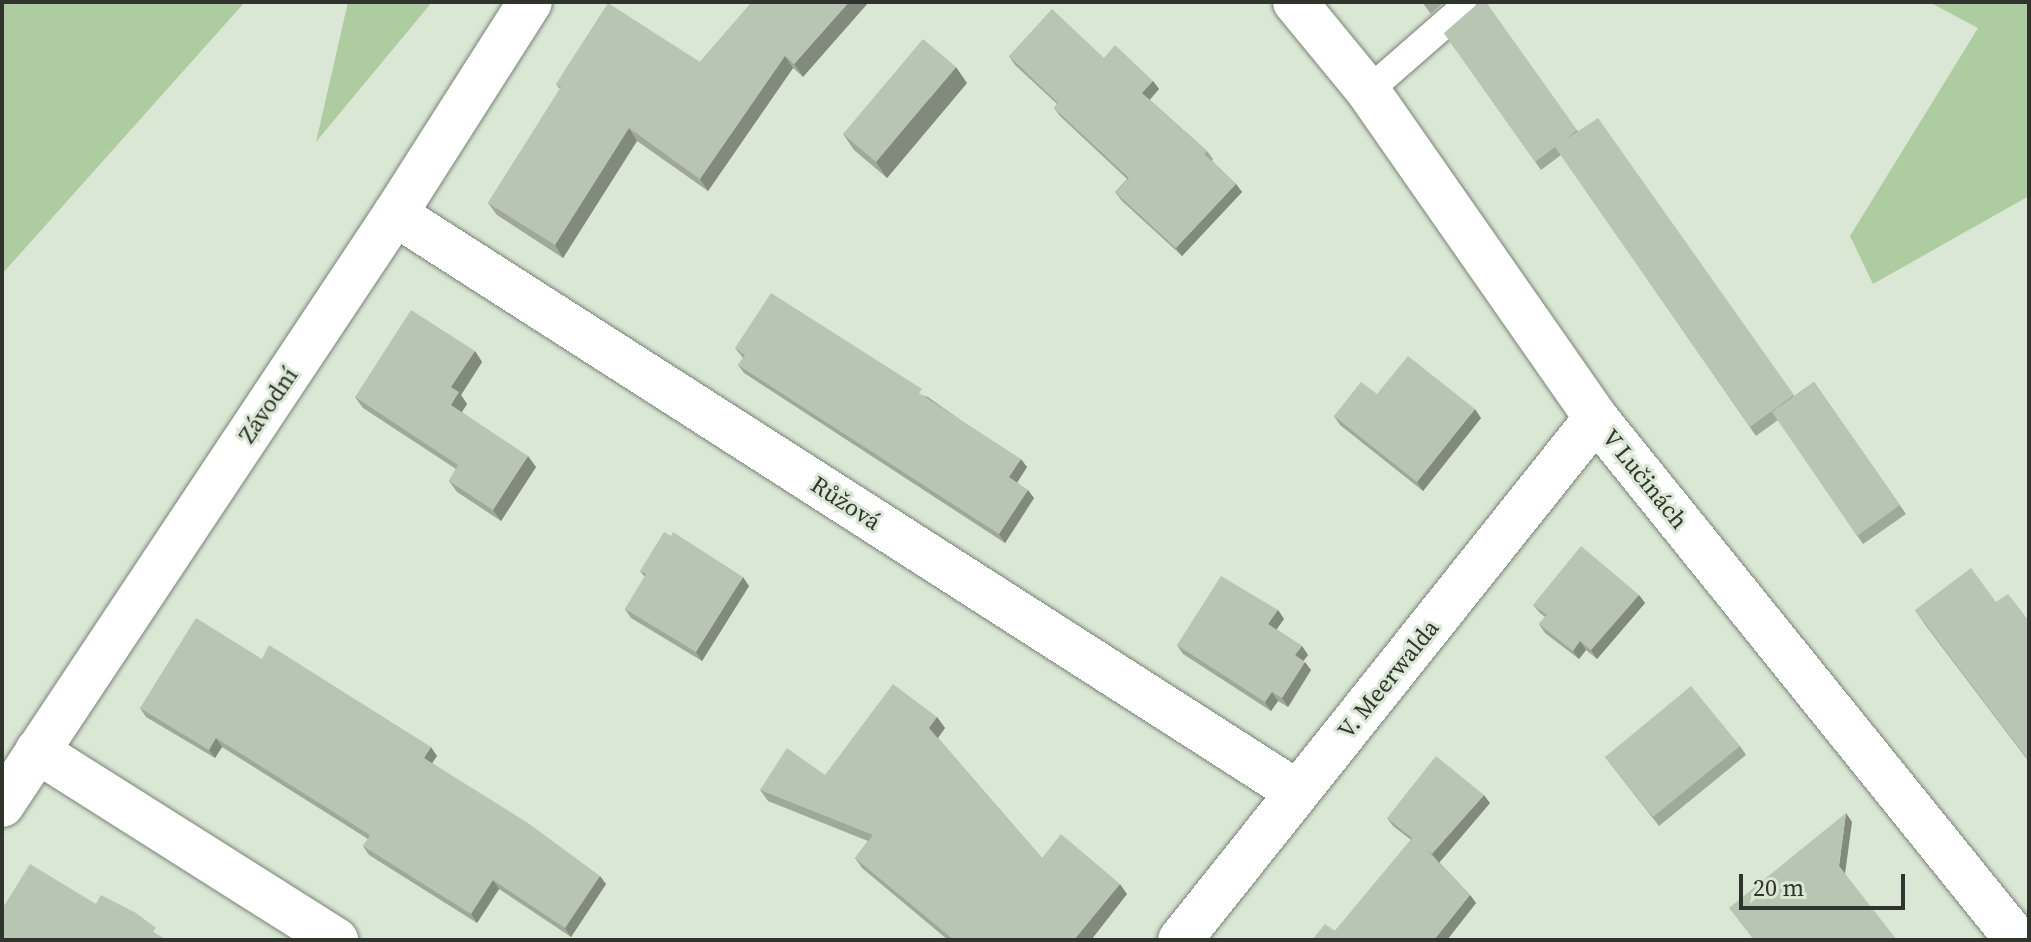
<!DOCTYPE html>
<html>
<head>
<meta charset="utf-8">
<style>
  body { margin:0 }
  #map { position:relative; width:2031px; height:942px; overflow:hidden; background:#dae7d5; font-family:"Source Serif 4",serif }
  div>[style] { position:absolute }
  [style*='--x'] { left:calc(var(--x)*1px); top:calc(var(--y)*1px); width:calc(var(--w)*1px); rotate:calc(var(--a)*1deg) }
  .green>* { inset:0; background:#adcda1 }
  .roads { filter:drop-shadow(0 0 2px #788474) drop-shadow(0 0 2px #788474) }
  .service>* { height:28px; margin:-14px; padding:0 14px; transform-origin:14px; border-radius:14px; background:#fff }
  .minor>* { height:44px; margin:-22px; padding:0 22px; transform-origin:22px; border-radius:22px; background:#fff }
  .tertiary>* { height:44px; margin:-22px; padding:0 22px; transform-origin:22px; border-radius:22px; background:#fff }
  .wall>* { inset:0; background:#9ea99a }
  .shaded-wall>* { inset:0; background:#818a7d }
  .building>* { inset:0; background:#b8c5b3 }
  span { translate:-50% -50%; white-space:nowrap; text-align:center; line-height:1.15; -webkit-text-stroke:6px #dae7d5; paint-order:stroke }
  .street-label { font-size:24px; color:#2f342d }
  .frame { position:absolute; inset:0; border:4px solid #2f342d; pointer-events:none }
  .scale { position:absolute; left:1739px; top:874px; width:166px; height:36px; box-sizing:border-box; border:4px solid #2f342d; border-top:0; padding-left:10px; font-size:24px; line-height:28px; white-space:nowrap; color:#2f342d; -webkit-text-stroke:6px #dae7d5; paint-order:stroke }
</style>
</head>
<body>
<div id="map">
  <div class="green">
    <i style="clip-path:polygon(2px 2px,245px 2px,2px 274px)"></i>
    <i style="clip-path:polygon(348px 2px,432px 2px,316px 142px)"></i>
    <i style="clip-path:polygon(1929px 2px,2029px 2px,2029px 196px,1873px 284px,1850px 236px,1978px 28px)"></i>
  </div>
  <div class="roads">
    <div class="service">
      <i style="--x:1368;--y:91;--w:135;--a:-41.1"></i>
    </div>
    <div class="minor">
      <i style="--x:1295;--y:2;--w:115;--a:50.6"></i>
      <i style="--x:1368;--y:91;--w:399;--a:55.1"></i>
      <i style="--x:1596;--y:418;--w:671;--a:51.11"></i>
      <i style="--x:395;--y:214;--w:1071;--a:32.65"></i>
      <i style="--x:37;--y:751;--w:354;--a:32.3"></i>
      <i style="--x:1180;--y:940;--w:667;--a:-51.45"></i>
    </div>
    <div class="tertiary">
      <i style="--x:2;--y:805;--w:710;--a:-56.38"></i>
      <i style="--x:395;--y:214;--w:251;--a:-57.5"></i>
    </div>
  </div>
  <div class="wall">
    <i style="clip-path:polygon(752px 2px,803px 77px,793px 68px,708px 191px,637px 141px,563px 258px,497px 215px,488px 203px,560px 89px,556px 84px,700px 62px)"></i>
    <i style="clip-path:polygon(1422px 2px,1444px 2px,1431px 14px)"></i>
    <i style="clip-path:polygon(1444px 33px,1578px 131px,1794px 396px,1814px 382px,1906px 514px,1863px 544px,1778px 420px,1756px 436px,1561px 155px,1541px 170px)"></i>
    <i style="clip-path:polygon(1009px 56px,1104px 58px,1153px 81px,1159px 89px,1150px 100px,1207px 151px,1213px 159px,1212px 161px,1236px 184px,1242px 192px,1182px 256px,1122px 201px,1115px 192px,1127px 179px,1060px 116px,1054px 108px,1057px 104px,1015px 65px)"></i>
    <i style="clip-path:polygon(967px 83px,887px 178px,854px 150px,843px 134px)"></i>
    <i style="clip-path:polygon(735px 348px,928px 397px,1027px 467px,1017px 482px,1034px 498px,1005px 543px,744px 373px,738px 365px,743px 358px)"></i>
    <i style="clip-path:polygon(475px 351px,482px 362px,461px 395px,467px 404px,462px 412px,536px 467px,501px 521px,457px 492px,449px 481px,456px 469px,363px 408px,355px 397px)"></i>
    <i style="clip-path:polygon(1377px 394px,1481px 418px,1423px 491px,1340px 425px,1334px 416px)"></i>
    <i style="clip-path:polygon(640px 571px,749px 586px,702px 661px,631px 618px,625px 609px,645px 577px)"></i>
    <i style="clip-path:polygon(1639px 595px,1645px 603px,1597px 659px,1586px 650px,1579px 659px,1545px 633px,1539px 624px,1545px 617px,1540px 613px,1533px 605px)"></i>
    <i style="clip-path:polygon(1278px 610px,1284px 619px,1276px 629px,1302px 646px,1308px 655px,1303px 661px,1311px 670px,1288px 707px,1278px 701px,1271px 711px,1183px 654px,1177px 645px)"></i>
    <i style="clip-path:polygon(1915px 610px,2029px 621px,2029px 762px,1926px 626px)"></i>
    <i style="clip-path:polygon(262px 659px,437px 756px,432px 763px,606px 884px,571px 937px,499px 889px,477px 923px,369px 855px,363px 846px,368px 839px,222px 747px,215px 758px,146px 717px,140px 708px)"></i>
    <i style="clip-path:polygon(937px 717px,945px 728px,938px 738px,1042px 858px,1127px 894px,1091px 940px,948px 940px,862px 868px,855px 858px,868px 841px,768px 801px,760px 790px,825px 775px)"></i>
    <i style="clip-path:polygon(1740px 746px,1746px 755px,1659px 826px,1605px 757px)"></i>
    <i style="clip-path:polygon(1490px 803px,1439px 862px,1470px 895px,1476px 903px,1447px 940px,1312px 940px,1335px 931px,1411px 840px,1393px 826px,1387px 818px)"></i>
  </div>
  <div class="shaded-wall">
    <i style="clip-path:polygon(849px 2px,869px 2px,803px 77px,794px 64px)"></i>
    <i style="clip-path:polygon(785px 56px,793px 68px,708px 191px,700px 179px)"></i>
    <i style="clip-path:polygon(956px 67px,967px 83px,887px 178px,876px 162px)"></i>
    <i style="clip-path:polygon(1153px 81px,1159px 89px,1148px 101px,1142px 93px)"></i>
    <i style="clip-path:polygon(629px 128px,637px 141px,563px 258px,555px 245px)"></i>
    <i style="clip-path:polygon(1236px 184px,1242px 192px,1182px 256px,1176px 248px)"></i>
    <i style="clip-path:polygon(475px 351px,482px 362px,461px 395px,467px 404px,459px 416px,451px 405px,451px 387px)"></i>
    <i style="clip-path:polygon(1475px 409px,1481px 418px,1423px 491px,1417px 482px)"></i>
    <i style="clip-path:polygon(528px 456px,536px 467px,501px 521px,493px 510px)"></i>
    <i style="clip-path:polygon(1021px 459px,1027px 467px,1015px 486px,1009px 477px)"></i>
    <i style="clip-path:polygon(1028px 490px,1034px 498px,1005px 543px,999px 534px)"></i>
    <i style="clip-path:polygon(743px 577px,749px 586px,702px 661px,696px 652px)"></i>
    <i style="clip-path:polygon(1639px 595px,1645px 603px,1597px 659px,1591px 650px)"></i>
    <i style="clip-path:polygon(1278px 610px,1284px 619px,1274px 633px,1268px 624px)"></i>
    <i style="clip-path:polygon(1580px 641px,1586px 650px,1579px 659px,1573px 651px)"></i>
    <i style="clip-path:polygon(1302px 646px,1308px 655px,1301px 664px,1295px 655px)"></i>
    <i style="clip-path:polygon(1305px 662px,1311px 670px,1288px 707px,1282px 698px)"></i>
    <i style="clip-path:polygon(1272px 692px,1278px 701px,1271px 711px,1265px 702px)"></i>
    <i style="clip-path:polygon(937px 717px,945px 728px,937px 739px,929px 728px)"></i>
    <i style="clip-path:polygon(216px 738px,222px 747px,215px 758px,209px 750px)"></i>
    <i style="clip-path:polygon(431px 747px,437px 756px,430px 766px,424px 758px)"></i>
    <i style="clip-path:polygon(1484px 795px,1490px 803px,1439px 863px,1432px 854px)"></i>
    <i style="clip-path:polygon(1846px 813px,1852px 822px,1845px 874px,1839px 866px)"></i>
    <i style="clip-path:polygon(600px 876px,606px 884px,571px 937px,565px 928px)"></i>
    <i style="clip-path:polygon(493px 880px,499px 889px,477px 923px,471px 914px)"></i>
    <i style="clip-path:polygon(1120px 884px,1127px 894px,1091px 940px,1074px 940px)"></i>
    <i style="clip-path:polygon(1470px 895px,1476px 903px,1447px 940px,1434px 940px)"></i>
  </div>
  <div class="building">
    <i style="clip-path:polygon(752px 2px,849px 2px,794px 64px,785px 56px,700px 179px,629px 128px,555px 245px,488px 203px,561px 87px,556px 84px,608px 3px,700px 62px)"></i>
    <i style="clip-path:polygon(1477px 2px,1486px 2px,1577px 130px,1565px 140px,1598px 118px,1794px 395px,1750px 427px,1555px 147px,1535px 162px,1444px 33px,1475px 6px)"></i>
    <i style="clip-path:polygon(1052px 9px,1104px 58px,1115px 45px,1153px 81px,1142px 93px,1207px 151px,1204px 154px,1236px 184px,1176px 248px,1115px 192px,1129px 178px,1054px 108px,1058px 103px,1009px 56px)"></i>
    <i style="clip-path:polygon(923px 39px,956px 67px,876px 162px,843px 134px)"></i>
    <i style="clip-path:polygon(771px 293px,922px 389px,919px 393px,1021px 459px,1009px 477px,1028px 490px,999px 534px,738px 365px,745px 355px,735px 348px)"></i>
    <i style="clip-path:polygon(411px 310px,475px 351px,451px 387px,459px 392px,451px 405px,528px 456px,493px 510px,449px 481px,458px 465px,355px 397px)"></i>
    <i style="clip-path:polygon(1408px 356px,1475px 409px,1417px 482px,1334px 416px,1361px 382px,1377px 394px)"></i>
    <i style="clip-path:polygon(1814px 382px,1900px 505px,1857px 536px,1772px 412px)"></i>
    <i style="clip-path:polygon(664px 532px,671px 536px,673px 532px,743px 577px,696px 652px,625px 609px,646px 574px,640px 571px)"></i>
    <i style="clip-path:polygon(1581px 546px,1639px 595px,1591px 650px,1580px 641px,1573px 651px,1539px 624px,1547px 615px,1533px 605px)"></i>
    <i style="clip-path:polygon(1971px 568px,1996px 602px,2008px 594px,2029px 621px,2029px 761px,1915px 610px)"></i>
    <i style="clip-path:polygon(1221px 576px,1278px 610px,1268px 624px,1302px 646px,1295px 655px,1305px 662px,1282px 698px,1272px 692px,1265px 702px,1177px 645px)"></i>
    <i style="clip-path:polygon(196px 618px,262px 659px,269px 645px,431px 747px,424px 758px,528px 823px,600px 876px,565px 928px,493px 880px,471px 914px,363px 846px,370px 835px,216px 738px,209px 750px,140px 708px)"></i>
    <i style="clip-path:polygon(893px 684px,937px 717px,929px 728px,1042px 858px,1061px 834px,1120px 884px,1074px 940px,954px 940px,855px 858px,873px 835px,760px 790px,787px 748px,825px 775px)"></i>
    <i style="clip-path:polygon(1691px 686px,1740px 746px,1653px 817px,1605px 757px)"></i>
    <i style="clip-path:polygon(1436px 756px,1484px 795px,1432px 854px,1427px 850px,1470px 895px,1434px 940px,1312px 940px,1325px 924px,1335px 931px,1412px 838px,1387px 818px)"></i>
    <i style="clip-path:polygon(1846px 813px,1839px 866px,1897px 940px,1754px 940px,1729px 908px)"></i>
    <i style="clip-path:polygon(30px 864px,96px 904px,101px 895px,136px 913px,156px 928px,153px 932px,167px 940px,2px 940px,2px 909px)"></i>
  </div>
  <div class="street-label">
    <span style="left:268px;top:405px;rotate:-56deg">Závodní</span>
    <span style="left:1645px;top:479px;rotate:51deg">V Lučinách</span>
    <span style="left:846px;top:503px;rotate:33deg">Růžová</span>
    <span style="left:1388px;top:679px;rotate:-51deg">V. Meerwalda</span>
  </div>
  <div class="frame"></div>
  <div class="scale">20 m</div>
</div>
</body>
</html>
